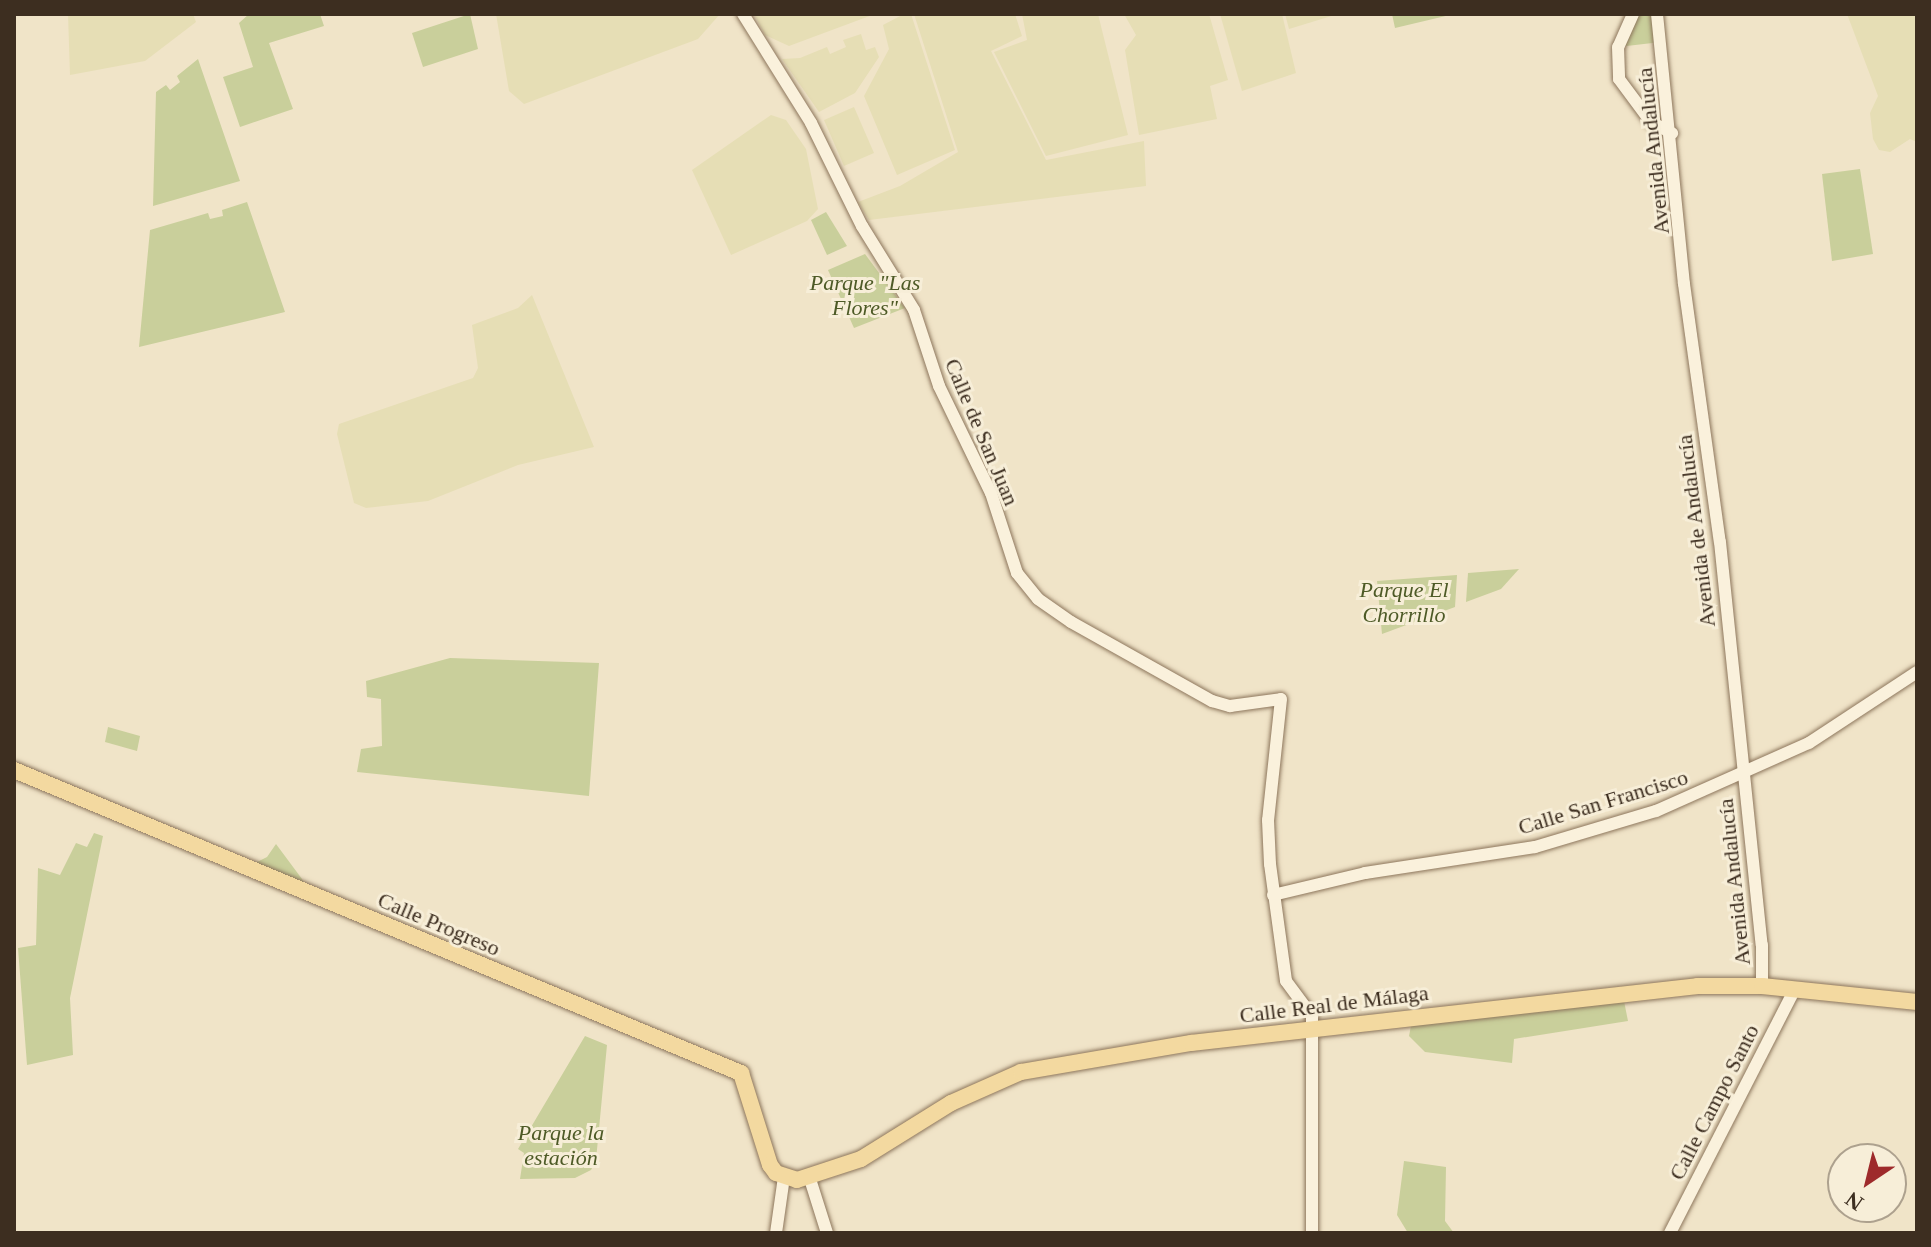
<!DOCTYPE html>
<html>
<head>
<meta charset="utf-8">
<style>
  body { margin:0 }
  #map { position:relative; width:1931px; height:1247px; overflow:hidden; background:#f0e4c8; font-family:"Times New Roman",serif }
  div>[style] { position:absolute }
  [style*='--x'] { left:calc(var(--x)*1px); top:calc(var(--y)*1px); width:calc(var(--w)*1px); rotate:calc(var(--a)*1deg) }
  .farmland>* { inset:0; background:#e6deb5 }
  .green>* { inset:0; background:#c9cf9b }
  .roads { filter:drop-shadow(0 0 2px #8d765c) drop-shadow(0 0 2px #8d765c) }
  .minor>* { height:12px; margin:-6px; padding:0 6px; transform-origin:6px; border-radius:6px; background:#faf1dc }
  .major>* { height:16px; margin:-8px; padding:0 8px; transform-origin:8px; border-radius:8px; background:#f3d9a0 }
  span { translate:-50% -50%; white-space:nowrap; text-align:center; line-height:1.15; -webkit-text-stroke:6px #f7eed8; paint-order:stroke }
  .street-label { font-size:22px; color:#3d2e20 }
  .park-label { font-size:22px; color:#4d5a26; font-style:italic }
  .frame { position:absolute; inset:0; border:16px solid #3d2e20; pointer-events:none }
  .north { position:absolute; left:1827px; top:1143px; width:80px; height:80px; box-sizing:border-box; background:#f7eed8; border:2px solid #ada18e; border-radius:50%; rotate:215deg; font-size:22px; font-weight:700; line-height:32px; text-align:center; color:#3d2e20 }
  .north::after { content:''; display:block; margin:auto; width:28px; height:36px; background:#9e2a2b; clip-path:polygon(50% 0,100% 100%,50% 72%,0 100%) }
</style>
</head>
<body>
<div id="map">
  <div class="farmland">
    <i style="clip-path:polygon(68px 14px,193px 14px,196px 22px,145px 61px,70px 75px)"></i>
    <i style="clip-path:polygon(496px 14px,720px 14px,698px 39px,524px 104px,509px 91px)"></i>
    <i style="clip-path:polygon(754px 14px,875px 14px,789px 46px,765px 35px)"></i>
    <i style="clip-path:polygon(904px 14px,911px 14px,955px 150px,897px 175px,864px 96px,889px 49px,883px 25px)"></i>
    <i style="clip-path:polygon(914px 14px,1015px 14px,1022px 36px,991px 51px,1046px 160px,1144px 141px,1146px 186px,869px 220px,858px 202px,900px 186px,958px 152px)"></i>
    <i style="clip-path:polygon(1022px 14px,1098px 14px,1128px 135px,1046px 156px,994px 52px,1027px 40px)"></i>
    <i style="clip-path:polygon(1124px 14px,1209px 14px,1228px 80px,1210px 86px,1217px 119px,1139px 135px,1125px 50px,1136px 35px)"></i>
    <i style="clip-path:polygon(1220px 14px,1282px 14px,1296px 73px,1242px 91px)"></i>
    <i style="clip-path:polygon(1285px 14px,1338px 14px,1289px 29px)"></i>
    <i style="clip-path:polygon(1847px 14px,1917px 14px,1917px 142px,1910px 139px,1890px 152px,1879px 150px,1873px 139px,1870px 113px,1878px 96px)"></i>
    <i style="clip-path:polygon(861px 34px,866px 50px,875px 47px,879px 57px,855px 93px,819px 112px,782px 59px,800px 58px,827px 47px,830px 54px,846px 47px,843px 40px)"></i>
    <i style="clip-path:polygon(854px 107px,874px 153px,844px 166px,824px 120px)"></i>
    <i style="clip-path:polygon(771px 115px,786px 120px,806px 149px,818px 209px,807px 221px,731px 255px,692px 170px)"></i>
    <i style="clip-path:polygon(532px 295px,594px 447px,518px 465px,428px 501px,366px 508px,354px 503px,337px 434px,339px 424px,473px 378px,478px 368px,472px 325px,518px 308px)"></i>
  </div>
  <div class="green">
    <i style="clip-path:polygon(249px 14px,320px 14px,324px 26px,269px 43px,293px 109px,240px 127px,223px 77px,253px 67px,239px 23px)"></i>
    <i style="clip-path:polygon(470px 14px,478px 49px,423px 67px,412px 33px)"></i>
    <i style="clip-path:polygon(1392px 14px,1454px 14px,1395px 28px)"></i>
    <i style="clip-path:polygon(1633px 14px,1657px 14px,1661px 42px,1618px 47px)"></i>
    <i style="clip-path:polygon(198px 59px,240px 181px,153px 206px,156px 92px,166px 85px,170px 90px,180px 82px,177px 76px)"></i>
    <i style="clip-path:polygon(1860px 169px,1873px 254px,1832px 261px,1822px 174px)"></i>
    <i style="clip-path:polygon(247px 202px,285px 312px,139px 347px,150px 230px,208px 213px,210px 219px,223px 216px,222px 210px)"></i>
    <i style="clip-path:polygon(826px 212px,847px 246px,827px 255px,811px 220px)"></i>
    <i style="clip-path:polygon(865px 254px,905px 308px,854px 328px,828px 270px)"></i>
    <i style="clip-path:polygon(1519px 569px,1501px 589px,1466px 602px,1468px 573px)"></i>
    <i style="clip-path:polygon(1457px 575px,1455px 607px,1382px 634px,1377px 581px)"></i>
    <i style="clip-path:polygon(450px 658px,599px 663px,589px 796px,357px 772px,361px 749px,382px 746px,381px 699px,367px 697px,366px 681px)"></i>
    <i style="clip-path:polygon(108px 727px,140px 736px,137px 751px,105px 742px)"></i>
    <i style="clip-path:polygon(94px 833px,103px 836px,70px 998px,73px 1055px,27px 1065px,18px 948px,36px 945px,38px 868px,60px 875px,76px 843px,87px 847px)"></i>
    <i style="clip-path:polygon(276px 844px,302px 879px,309px 893px,247px 867px,267px 857px)"></i>
    <i style="clip-path:polygon(1624px 1001px,1628px 1021px,1514px 1039px,1512px 1063px,1425px 1052px,1409px 1036px,1411px 1026px)"></i>
    <i style="clip-path:polygon(585px 1036px,607px 1045px,596px 1160px,591px 1170px,575px 1178px,520px 1179px,524px 1153px,518px 1149px)"></i>
    <i style="clip-path:polygon(1404px 1161px,1446px 1167px,1445px 1221px,1454px 1233px,1408px 1233px,1397px 1215px)"></i>
  </div>
  <div class="roads">
    <div class="minor">
      <i style="--x:743;--y:14;--w:128;--a:58"></i>
      <i style="--x:811;--y:123;--w:115;--a:63.7"></i>
      <i style="--x:862;--y:226;--w:99;--a:58.2"></i>
      <i style="--x:914;--y:310;--w:80;--a:71.8"></i>
      <i style="--x:939;--y:386;--w:119;--a:64.1"></i>
      <i style="--x:991;--y:493;--w:84;--a:72"></i>
      <i style="--x:1017;--y:573;--w:33;--a:51"></i>
      <i style="--x:1038;--y:599;--w:40;--a:34.9"></i>
      <i style="--x:1071;--y:622;--w:162;--a:29.3"></i>
      <i style="--x:1212;--y:701;--w:19;--a:16"></i>
      <i style="--x:1230;--y:706;--w:51;--a:-7.8"></i>
      <i style="--x:1281;--y:699;--w:122;--a:96.1"></i>
      <i style="--x:1268;--y:820;--w:44;--a:87.4"></i>
      <i style="--x:1270;--y:864;--w:118;--a:82.2"></i>
      <i style="--x:1286;--y:981;--w:44;--a:53.4"></i>
      <i style="--x:1312;--y:1016;--w:217;--a:90"></i>
      <i style="--x:1633;--y:14;--w:36;--a:114"></i>
      <i style="--x:1618;--y:47;--w:32;--a:88"></i>
      <i style="--x:1619;--y:79;--w:54;--a:53.3"></i>
      <i style="--x:1651;--y:122;--w:24;--a:28"></i>
      <i style="--x:1657;--y:14;--w:271;--a:84.3"></i>
      <i style="--x:1684;--y:284;--w:260;--a:82.1"></i>
      <i style="--x:1720;--y:542;--w:405;--a:84.1"></i>
      <i style="--x:1762;--y:945;--w:41;--a:90"></i>
      <i style="--x:1273;--y:895;--w:95;--a:-13.4"></i>
      <i style="--x:1365;--y:873;--w:172;--a:-8.7"></i>
      <i style="--x:1535;--y:847;--w:126;--a:-16.6"></i>
      <i style="--x:1656;--y:811;--w:167;--a:-24"></i>
      <i style="--x:1809;--y:743;--w:129;--a:-33.3"></i>
      <i style="--x:810;--y:1179;--w:57;--a:72.5"></i>
      <i style="--x:776;--y:1233;--w:57;--a:-81.9"></i>
      <i style="--x:1670;--y:1233;--w:274;--a:-62.9"></i>
    </div>
    <div class="major">
      <i style="--x:14;--y:770;--w:788;--a:22.63"></i>
      <i style="--x:741;--y:1073;--w:96;--a:72.5"></i>
      <i style="--x:770;--y:1165;--w:10;--a:53"></i>
      <i style="--x:776;--y:1173;--w:22;--a:18"></i>
      <i style="--x:797;--y:1180;--w:67;--a:-18.2"></i>
      <i style="--x:861;--y:1159;--w:106;--a:-31.9"></i>
      <i style="--x:951;--y:1103;--w:77;--a:-23.9"></i>
      <i style="--x:1021;--y:1072;--w:172;--a:-9.7"></i>
      <i style="--x:1191;--y:1043;--w:510;--a:-6.41"></i>
      <i style="--x:1698;--y:986;--w:64;--a:0"></i>
      <i style="--x:1762;--y:986;--w:156;--a:5.9"></i>
    </div>
  </div>
  <div class="street-label">
    <span style="left:1653px;top:151px;rotate:-96deg">Avenida Andalucía</span>
    <span style="left:982px;top:432px;rotate:67deg">Calle de San Juan</span>
    <span style="left:1696px;top:531px;rotate:-97deg">Avenida de Andalucía</span>
    <span style="left:1603px;top:802px;rotate:-17deg">Calle San Francisco</span>
    <span style="left:1734px;top:882px;rotate:-96deg">Avenida Andalucía</span>
    <span style="left:439px;top:924px;rotate:23deg">Calle Progreso</span>
    <span style="left:1334px;top:1004px;rotate:-7deg">Calle Real de Málaga</span>
    <span style="left:1714px;top:1102px;rotate:-63deg">Calle Campo Santo</span>
  </div>
  <div class="park-label">
    <span style="left:865px;top:295px">Parque "Las<br>Flores"</span>
    <span style="left:1404px;top:602px">Parque El<br>Chorrillo</span>
    <span style="left:561px;top:1145px">Parque la<br>estación</span>
  </div>
  <div class="frame"></div>
  <div class="north">N</div>
</div>
</body>
</html>
